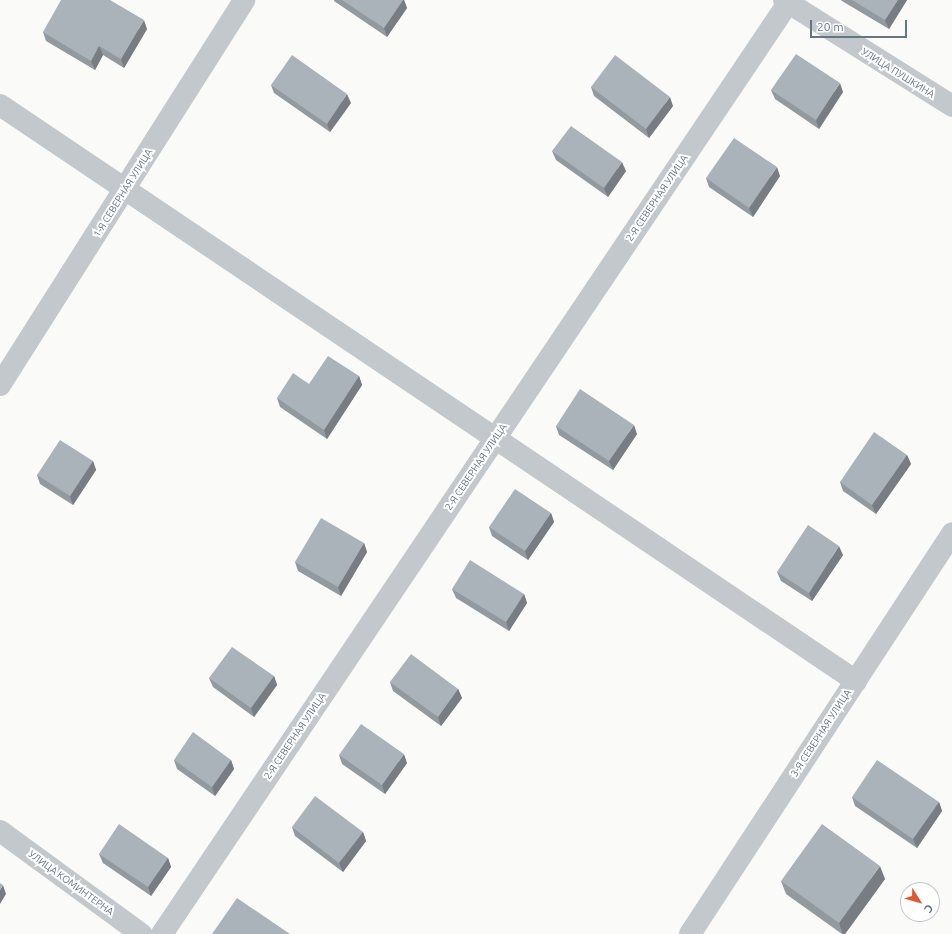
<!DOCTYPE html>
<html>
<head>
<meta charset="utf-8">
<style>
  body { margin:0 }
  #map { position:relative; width:952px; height:934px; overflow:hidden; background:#fafaf8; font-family:Ubuntu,sans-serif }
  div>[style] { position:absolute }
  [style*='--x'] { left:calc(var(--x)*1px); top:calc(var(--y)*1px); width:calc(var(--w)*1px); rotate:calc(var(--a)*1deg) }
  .street>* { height:22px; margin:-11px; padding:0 11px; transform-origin:11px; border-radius:11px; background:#c3c8cc }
  .wall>* { inset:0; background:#929a9f }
  .shaded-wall>* { inset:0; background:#777d82 }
  .building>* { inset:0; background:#aab3b9 }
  span { translate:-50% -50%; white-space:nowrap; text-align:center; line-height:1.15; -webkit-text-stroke:4px #fff; paint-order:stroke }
  .street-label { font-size:10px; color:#657683 }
  .north { position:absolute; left:900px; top:882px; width:40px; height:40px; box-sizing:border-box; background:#fff; border:1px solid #c1c8cd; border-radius:50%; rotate:127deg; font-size:11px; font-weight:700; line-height:16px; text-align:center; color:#657683 }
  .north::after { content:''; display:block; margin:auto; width:14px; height:18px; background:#e4572e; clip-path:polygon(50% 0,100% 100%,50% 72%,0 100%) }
  .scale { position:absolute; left:810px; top:20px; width:97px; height:18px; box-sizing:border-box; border:2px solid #657683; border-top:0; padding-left:5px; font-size:12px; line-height:14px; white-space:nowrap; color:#657683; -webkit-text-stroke:3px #fff; paint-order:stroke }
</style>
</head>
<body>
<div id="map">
  <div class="street">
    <i style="--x:784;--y:0;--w:199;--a:32.2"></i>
    <i style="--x:0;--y:105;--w:1032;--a:33.94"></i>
    <i style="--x:0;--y:385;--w:456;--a:-57.6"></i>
    <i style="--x:0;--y:831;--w:175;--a:36.1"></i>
    <i style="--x:162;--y:934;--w:1125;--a:-56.08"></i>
    <i style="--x:690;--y:934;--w:479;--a:-56.8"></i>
  </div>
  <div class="wall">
    <i style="clip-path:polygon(334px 0,404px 0,407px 8px,387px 37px,334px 1px)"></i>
    <i style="clip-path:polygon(841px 0,907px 0,889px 29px,842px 1px)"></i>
    <i style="clip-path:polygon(147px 29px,124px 68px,103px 55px,95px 70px,46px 41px,43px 32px)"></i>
    <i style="clip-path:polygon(271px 85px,351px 103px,330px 132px,274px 93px)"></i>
    <i style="clip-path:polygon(591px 87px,673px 106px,649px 138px,594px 96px)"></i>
    <i style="clip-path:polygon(771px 90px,843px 92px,819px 129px,775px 99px)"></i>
    <i style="clip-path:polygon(552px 151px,626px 171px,608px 197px,556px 160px)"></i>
    <i style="clip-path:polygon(780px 176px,753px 217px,709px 187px,706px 178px)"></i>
    <i style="clip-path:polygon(359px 376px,362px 385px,327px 439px,280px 407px,277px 398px)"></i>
    <i style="clip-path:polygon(556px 426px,637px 434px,613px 470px,559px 435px)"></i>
    <i style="clip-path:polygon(907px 455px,911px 464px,876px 514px,843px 491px,840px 482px)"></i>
    <i style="clip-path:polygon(93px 461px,96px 470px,73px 505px,40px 484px,37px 475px)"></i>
    <i style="clip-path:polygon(551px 513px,554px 522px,528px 560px,492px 536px,489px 527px)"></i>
    <i style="clip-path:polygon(364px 543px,367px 552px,341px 596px,298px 571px,295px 562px)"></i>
    <i style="clip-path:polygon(843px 555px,812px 601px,781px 581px,777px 572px)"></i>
    <i style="clip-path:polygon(452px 589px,524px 594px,527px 603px,509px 631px,456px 598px)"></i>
    <i style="clip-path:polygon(274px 676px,277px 685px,254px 717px,213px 687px,209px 678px)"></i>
    <i style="clip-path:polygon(390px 682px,458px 689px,462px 698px,441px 726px,393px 691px)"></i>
    <i style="clip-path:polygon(339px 755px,407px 763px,385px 794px,342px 764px)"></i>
    <i style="clip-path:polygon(174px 760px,231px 760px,234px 769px,215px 796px,177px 769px)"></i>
    <i style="clip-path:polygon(852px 797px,939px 802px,942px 811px,917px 848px,855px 806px)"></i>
    <i style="clip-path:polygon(292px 827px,363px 832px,366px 841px,343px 872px,295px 836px)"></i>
    <i style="clip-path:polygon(99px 854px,168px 858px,171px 867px,151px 896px,103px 863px)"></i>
    <i style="clip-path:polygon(885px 879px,845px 934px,842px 934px,786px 894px,781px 881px)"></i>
  </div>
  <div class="shaded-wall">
    <i style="clip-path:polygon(403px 0,404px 0,407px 8px,387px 37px,384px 28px)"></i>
    <i style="clip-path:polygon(898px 0,907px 0,889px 29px,885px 20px)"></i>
    <i style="clip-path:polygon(144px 20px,147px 29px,124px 68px,121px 59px)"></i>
    <i style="clip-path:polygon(99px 46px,103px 55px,95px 70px,91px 61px)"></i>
    <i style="clip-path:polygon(840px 83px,843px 92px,819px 129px,816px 120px)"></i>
    <i style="clip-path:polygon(347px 94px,351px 103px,330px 132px,327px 124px)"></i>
    <i style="clip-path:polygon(670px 97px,673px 106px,649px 138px,646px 129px)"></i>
    <i style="clip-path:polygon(622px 162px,626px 171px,608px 197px,604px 188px)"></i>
    <i style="clip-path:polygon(777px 167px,780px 176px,753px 217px,749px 208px)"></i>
    <i style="clip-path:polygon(359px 376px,362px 385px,327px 439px,324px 430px)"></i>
    <i style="clip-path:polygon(634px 425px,637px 434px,613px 470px,609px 461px)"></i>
    <i style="clip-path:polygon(907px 455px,911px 464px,876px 514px,872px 505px)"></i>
    <i style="clip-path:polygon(93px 461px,96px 470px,73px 505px,70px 496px)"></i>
    <i style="clip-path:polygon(551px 513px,554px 522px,528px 560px,525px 551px)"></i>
    <i style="clip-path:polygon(364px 543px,367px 552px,341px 596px,338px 587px)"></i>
    <i style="clip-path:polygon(839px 546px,843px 555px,812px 601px,809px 593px)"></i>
    <i style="clip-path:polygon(524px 594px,527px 603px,509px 631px,506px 622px)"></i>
    <i style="clip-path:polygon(274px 676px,277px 685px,254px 717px,251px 708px)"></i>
    <i style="clip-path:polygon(458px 689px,462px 698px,441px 726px,438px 717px)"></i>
    <i style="clip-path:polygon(404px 754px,407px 763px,385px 794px,382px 785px)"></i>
    <i style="clip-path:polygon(231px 760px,234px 769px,215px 796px,212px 787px)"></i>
    <i style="clip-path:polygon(939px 802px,942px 811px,917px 848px,913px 839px)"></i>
    <i style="clip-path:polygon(363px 832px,366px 841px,343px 872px,339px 863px)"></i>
    <i style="clip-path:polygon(168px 858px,171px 867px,151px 896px,148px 887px)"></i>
    <i style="clip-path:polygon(880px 866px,885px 879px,845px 934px,843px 934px,839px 923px)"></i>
    <i style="clip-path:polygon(3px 885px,6px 894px,0 904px,0 890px)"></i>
  </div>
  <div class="building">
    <i style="clip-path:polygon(61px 0,110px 0,144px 20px,121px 59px,99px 46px,91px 61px,43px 32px)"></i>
    <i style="clip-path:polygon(342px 0,403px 0,384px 28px)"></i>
    <i style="clip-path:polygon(852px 0,898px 0,885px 20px)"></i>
    <i style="clip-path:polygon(796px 54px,840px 83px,816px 120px,771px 90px)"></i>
    <i style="clip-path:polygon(292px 55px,347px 94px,327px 124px,271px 85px)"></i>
    <i style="clip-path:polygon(615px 55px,670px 97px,646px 129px,591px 87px)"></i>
    <i style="clip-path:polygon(571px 126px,622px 162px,604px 188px,552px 151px)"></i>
    <i style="clip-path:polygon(734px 138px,777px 167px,749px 208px,706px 178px)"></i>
    <i style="clip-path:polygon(328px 356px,359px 376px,324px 430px,277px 398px,293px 373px,309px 384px)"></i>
    <i style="clip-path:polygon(580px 389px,634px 425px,609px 461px,556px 426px)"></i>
    <i style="clip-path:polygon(874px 432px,907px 455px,872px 505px,840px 482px)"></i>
    <i style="clip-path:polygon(60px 440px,93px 461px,70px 496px,37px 475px)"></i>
    <i style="clip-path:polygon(515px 489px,551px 513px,525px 551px,489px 527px)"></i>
    <i style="clip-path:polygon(321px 518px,364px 543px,338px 587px,295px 562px)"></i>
    <i style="clip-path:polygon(808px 525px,839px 546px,809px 593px,777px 572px)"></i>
    <i style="clip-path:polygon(470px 560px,524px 594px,506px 622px,452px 589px)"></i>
    <i style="clip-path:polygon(232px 647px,274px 676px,251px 708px,209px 678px)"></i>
    <i style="clip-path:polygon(411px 654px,458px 689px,438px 717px,390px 682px)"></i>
    <i style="clip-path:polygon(361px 724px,404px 754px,382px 785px,339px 755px)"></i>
    <i style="clip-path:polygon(193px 732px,231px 760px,212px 787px,174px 760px)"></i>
    <i style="clip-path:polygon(877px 760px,939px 802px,913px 839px,852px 797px)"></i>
    <i style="clip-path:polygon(315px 796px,363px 832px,339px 863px,292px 827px)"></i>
    <i style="clip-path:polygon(119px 824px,168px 858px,148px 887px,99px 854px)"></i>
    <i style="clip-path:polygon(822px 824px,880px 866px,839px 923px,781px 881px)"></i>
    <i style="clip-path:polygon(0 883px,3px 885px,0 890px)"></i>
    <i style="clip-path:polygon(237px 898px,290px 934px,212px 934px)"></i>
  </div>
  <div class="street-label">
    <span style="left:898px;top:73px;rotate:32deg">УЛИЦА ПУШКИНА</span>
    <span style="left:123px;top:193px;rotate:-58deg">1-Я СЕВЕРНАЯ УЛИЦА</span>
    <span style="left:657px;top:198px;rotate:-56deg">2-Я СЕВЕРНАЯ УЛИЦА</span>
    <span style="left:476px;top:467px;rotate:-56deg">2-Я СЕВЕРНАЯ УЛИЦА</span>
    <span style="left:821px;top:733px;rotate:-57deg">3-Я СЕВЕРНАЯ УЛИЦА</span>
    <span style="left:295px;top:736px;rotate:-56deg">2-Я СЕВЕРНАЯ УЛИЦА</span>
    <span style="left:71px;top:883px;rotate:36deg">УЛИЦА КОМИНТЕРНА</span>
  </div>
  <div class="north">С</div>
  <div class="scale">20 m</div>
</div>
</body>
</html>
